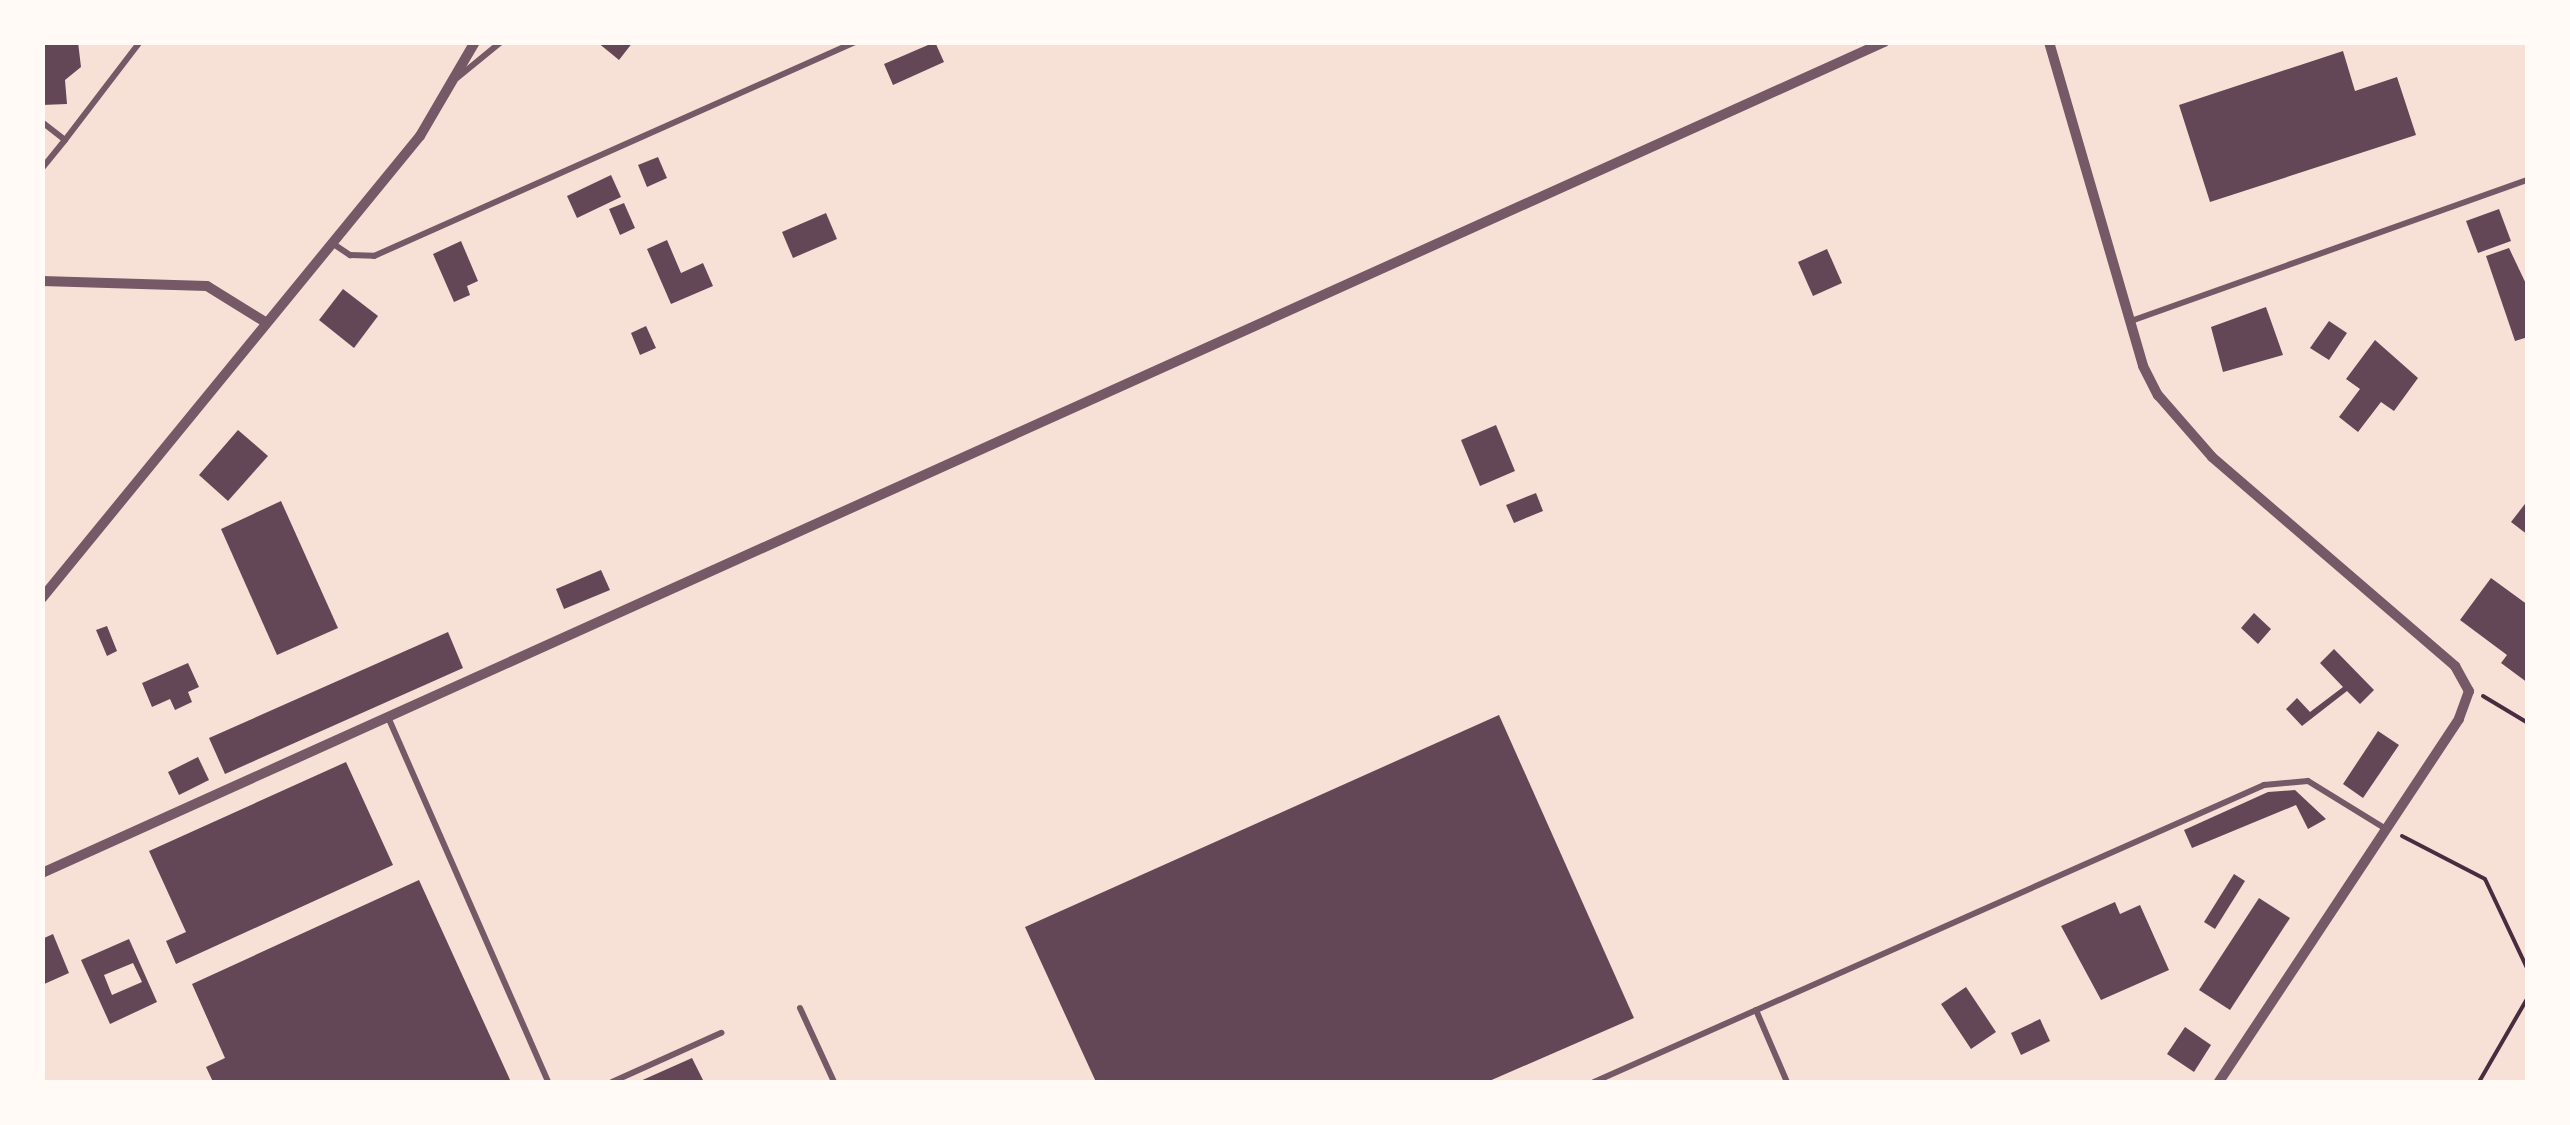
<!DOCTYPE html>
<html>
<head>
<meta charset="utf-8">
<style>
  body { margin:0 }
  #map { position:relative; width:2570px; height:1125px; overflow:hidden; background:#f7e1d7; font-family:"PT Sans Narrow",sans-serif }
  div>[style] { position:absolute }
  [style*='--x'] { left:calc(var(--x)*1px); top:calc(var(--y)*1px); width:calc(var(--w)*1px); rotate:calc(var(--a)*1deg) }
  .building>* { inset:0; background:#644757 }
  .path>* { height:4px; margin:-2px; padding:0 2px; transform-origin:2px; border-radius:2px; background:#4a2c40 }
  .service>* { height:6px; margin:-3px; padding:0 3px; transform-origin:3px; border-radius:3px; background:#755966 }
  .minor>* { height:10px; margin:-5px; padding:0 5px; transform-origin:5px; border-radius:5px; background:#755966 }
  span { translate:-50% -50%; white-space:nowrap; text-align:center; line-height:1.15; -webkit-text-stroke:10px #fffaf5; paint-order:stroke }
  .frame { position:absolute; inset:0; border:45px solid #fffaf5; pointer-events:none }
</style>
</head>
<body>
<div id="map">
  <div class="building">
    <i style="clip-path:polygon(42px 42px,78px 42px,81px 67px,65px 80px,67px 104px,42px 105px)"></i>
    <i style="clip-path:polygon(597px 42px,633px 42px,619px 60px)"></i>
    <i style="clip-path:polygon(935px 42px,944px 62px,893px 85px,884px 64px)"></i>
    <i style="clip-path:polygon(2343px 51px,2355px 91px,2397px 77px,2416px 135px,2210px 202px,2179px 105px)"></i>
    <i style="clip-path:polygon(658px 157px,667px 178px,647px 187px,638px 165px)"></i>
    <i style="clip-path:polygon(611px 175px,621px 197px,577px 218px,567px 196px)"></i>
    <i style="clip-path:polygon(624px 203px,635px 228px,620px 235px,609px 209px)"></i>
    <i style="clip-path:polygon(2499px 209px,2511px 241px,2478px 253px,2466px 221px)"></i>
    <i style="clip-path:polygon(826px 213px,837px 239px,793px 258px,782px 232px)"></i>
    <i style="clip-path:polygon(667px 240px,681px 273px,703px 263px,713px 286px,671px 304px,647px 249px)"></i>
    <i style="clip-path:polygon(461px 241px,478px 281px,467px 286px,470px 295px,454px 302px,433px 254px)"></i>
    <i style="clip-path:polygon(2509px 248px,2528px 288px,2528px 337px,2515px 341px,2486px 256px)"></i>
    <i style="clip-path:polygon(1827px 249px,1842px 283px,1813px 296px,1798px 262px)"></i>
    <i style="clip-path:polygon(343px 289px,378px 316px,354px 348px,319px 320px)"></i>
    <i style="clip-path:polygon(2266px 307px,2283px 355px,2223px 372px,2211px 327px)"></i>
    <i style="clip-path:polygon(2329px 321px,2347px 333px,2329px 360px,2310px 348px)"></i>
    <i style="clip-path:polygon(646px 326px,656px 348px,640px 355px,631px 333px)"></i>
    <i style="clip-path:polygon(2375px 340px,2418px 378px,2394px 411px,2381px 402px,2358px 432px,2339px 417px,2360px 389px,2346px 379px)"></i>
    <i style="clip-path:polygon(1496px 425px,1515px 471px,1480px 486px,1461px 440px)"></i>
    <i style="clip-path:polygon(238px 430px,268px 456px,228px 501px,199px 475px)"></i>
    <i style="clip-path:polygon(1536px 493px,1543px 511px,1514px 523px,1506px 505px)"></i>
    <i style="clip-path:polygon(2528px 500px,2528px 535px,2511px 522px)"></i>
    <i style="clip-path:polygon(281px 501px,338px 628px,277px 655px,221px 529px)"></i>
    <i style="clip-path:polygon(601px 570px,610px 590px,564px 609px,556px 589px)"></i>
    <i style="clip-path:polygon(2491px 578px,2528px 605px,2528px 683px,2501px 663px,2507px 655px,2460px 620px)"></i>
    <i style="clip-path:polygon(2254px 613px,2271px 629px,2258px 644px,2241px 628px)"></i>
    <i style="clip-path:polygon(107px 626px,117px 651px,107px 656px,96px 630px)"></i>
    <i style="clip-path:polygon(448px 632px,463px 668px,225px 774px,209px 738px)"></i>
    <i style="clip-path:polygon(2334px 649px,2374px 690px,2360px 704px,2347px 691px,2302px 726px,2286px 709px,2297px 698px,2310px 712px,2343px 687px,2320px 663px)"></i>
    <i style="clip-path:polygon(188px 663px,199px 687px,188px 692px,192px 702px,175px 710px,170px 699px,152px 707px,142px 683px)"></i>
    <i style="clip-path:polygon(1499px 715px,1634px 1018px,1487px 1082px,1096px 1082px,1025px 927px)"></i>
    <i style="clip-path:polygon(2378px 731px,2399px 745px,2363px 798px,2343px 784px)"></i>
    <i style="clip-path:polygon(198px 757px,209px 780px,179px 795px,168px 772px)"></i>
    <i style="clip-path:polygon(346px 762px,393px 865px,176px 964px,166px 941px,186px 932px,149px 851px)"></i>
    <i style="clip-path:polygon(2295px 790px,2326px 819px,2308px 829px,2296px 805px,2192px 848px,2184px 830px,2268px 792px)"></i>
    <i style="clip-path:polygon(2234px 874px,2245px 881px,2215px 929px,2204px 922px)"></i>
    <i style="clip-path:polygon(419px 880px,511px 1082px,213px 1082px,206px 1067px,225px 1058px,192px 984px)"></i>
    <i style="clip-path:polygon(2259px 898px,2290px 918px,2230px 1010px,2199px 990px)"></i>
    <i style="clip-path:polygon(2115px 902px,2120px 914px,2140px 905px,2169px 970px,2101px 1000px,2061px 926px)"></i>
    <i style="clip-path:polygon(53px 934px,69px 973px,42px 985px,42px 939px)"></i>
    <i style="clip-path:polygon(evenodd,129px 939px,157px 1002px,110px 1024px,81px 960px,129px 939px,133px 963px,142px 982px,112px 995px,104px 975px,133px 963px)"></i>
    <i style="clip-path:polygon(1966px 987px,1996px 1032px,1971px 1049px,1941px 1004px)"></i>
    <i style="clip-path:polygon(2040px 1019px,2050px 1041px,2021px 1055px,2011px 1033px)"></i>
    <i style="clip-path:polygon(2185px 1027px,2211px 1045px,2194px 1072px,2167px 1054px)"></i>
    <i style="clip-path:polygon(692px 1058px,704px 1082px,638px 1082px)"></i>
  </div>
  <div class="path">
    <i style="--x:2483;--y:696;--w:52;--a:31"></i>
    <i style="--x:2402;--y:836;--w:93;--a:27.4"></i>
    <i style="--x:2485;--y:879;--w:101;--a:64.7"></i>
    <i style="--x:2479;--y:1082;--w:98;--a:-60"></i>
  </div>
  <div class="service">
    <i style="--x:457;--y:78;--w:57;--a:-39.3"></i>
    <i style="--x:42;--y:122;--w:29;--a:38"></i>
    <i style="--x:65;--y:140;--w:36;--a:129"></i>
    <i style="--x:65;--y:140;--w:123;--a:-52.6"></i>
    <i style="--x:332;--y:243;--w:22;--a:34"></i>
    <i style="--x:350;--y:255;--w:24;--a:2"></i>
    <i style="--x:374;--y:256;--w:526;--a:-23.98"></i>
    <i style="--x:2131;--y:321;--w:421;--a:-19.6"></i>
    <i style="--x:388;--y:717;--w:399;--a:66.3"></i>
    <i style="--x:800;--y:1008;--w:81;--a:65.3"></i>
    <i style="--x:1756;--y:1010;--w:78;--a:66.7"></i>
    <i style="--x:612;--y:1082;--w:120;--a:-24.2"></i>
    <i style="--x:1594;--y:1082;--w:733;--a:-23.91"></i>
    <i style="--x:2264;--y:785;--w:44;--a:-5.2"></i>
    <i style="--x:2308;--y:781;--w:92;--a:31.6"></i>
  </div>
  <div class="minor">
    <i style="--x:2049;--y:42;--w:337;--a:73.8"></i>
    <i style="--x:2143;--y:366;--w:33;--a:63"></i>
    <i style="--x:2158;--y:395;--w:82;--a:48.9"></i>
    <i style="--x:2212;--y:457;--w:321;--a:40.7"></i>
    <i style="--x:2455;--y:666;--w:29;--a:61"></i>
    <i style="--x:2469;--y:691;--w:30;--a:110"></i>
    <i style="--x:2459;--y:719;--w:435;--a:123.5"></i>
    <i style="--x:42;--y:281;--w:165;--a:1.7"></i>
    <i style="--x:207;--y:286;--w:68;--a:31.8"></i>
    <i style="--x:42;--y:598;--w:597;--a:-50.71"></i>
    <i style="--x:420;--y:136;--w:109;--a:-59.7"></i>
    <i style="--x:42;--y:873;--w:2021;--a:-24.28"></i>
  </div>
  <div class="frame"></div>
</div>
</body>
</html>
